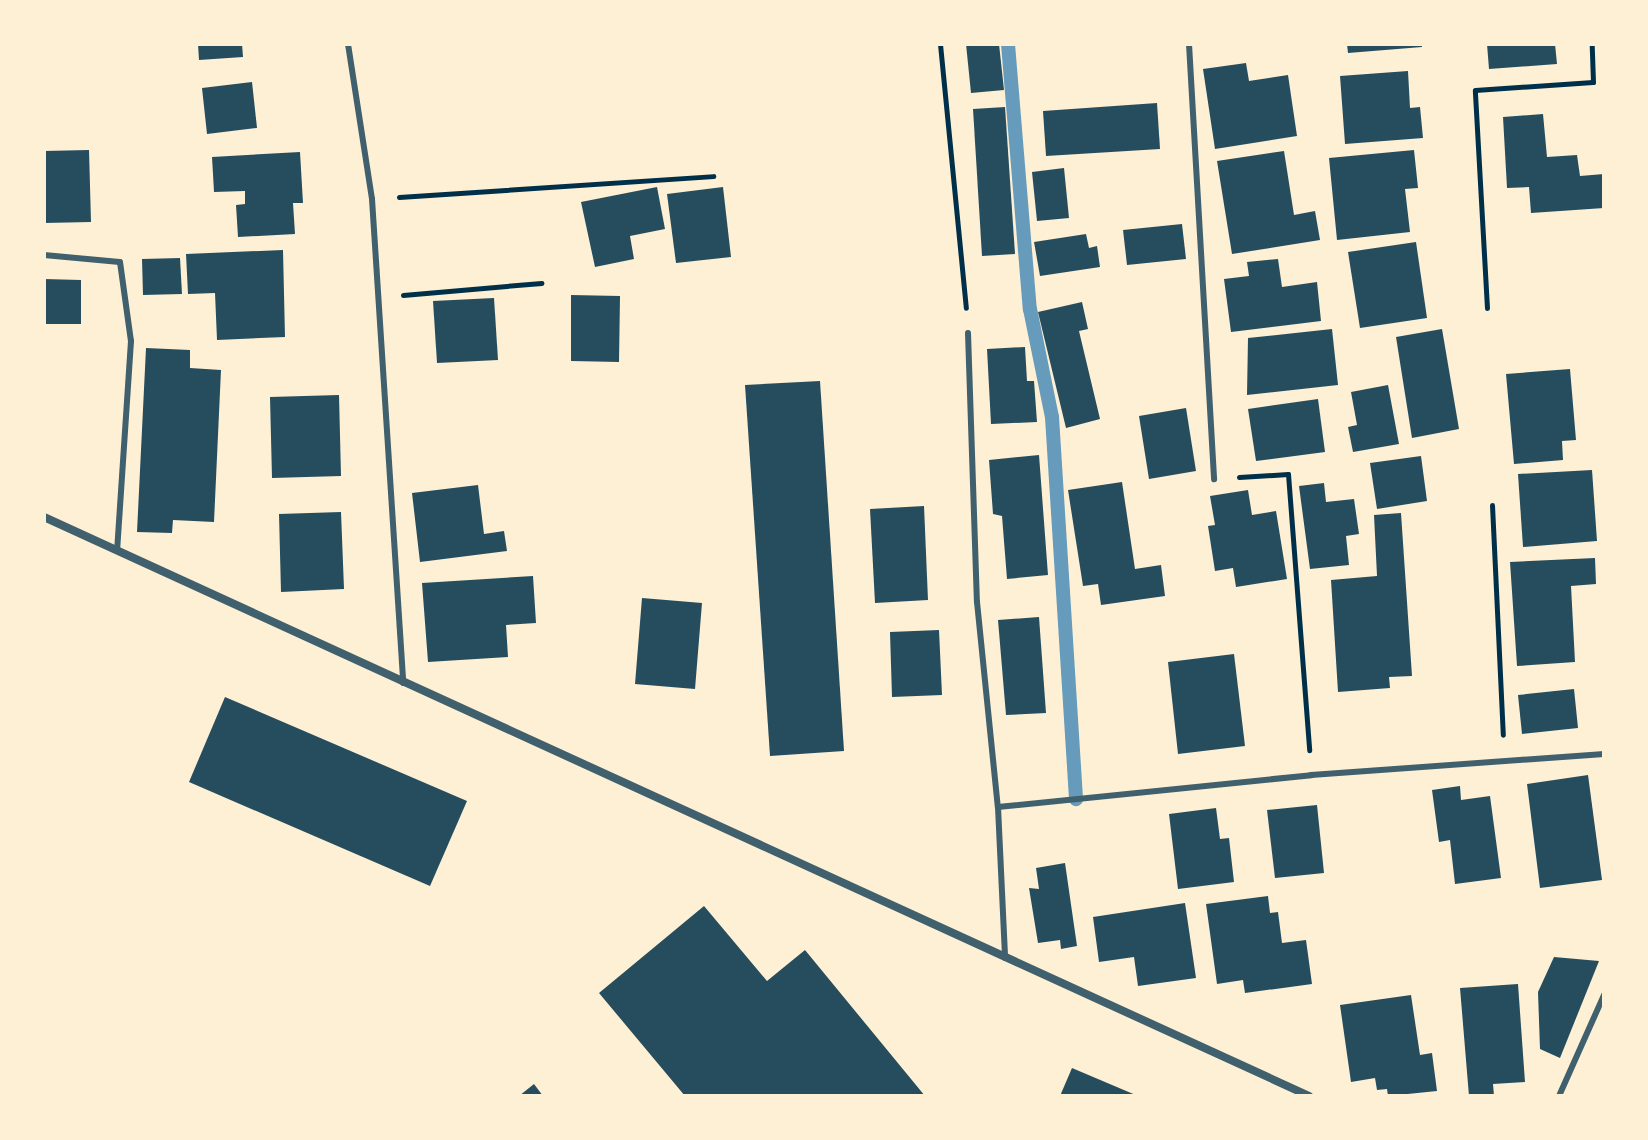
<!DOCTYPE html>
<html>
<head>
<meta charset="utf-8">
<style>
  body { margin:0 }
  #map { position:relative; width:1648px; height:1140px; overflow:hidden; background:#fdf0d5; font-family:"Exo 2",sans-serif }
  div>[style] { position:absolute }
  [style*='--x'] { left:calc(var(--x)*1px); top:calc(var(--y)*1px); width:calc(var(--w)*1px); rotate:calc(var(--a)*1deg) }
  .stream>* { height:14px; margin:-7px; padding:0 7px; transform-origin:7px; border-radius:7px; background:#669bbc }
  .building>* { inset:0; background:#264d5e }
  .path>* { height:5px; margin:-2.5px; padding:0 2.5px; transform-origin:2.5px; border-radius:2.5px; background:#003049 }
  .service>* { height:6px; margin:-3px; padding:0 3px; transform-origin:3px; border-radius:3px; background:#3f606c }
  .minor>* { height:8px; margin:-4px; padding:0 4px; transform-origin:4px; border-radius:4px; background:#3f606c }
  span { translate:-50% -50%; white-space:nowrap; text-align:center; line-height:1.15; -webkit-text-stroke:8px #fdf0d5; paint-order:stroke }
  .frame { position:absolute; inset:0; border:46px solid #fdf0d5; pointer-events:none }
</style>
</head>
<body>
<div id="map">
  <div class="stream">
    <i style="--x:1008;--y:44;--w:266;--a:85.3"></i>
    <i style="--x:1030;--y:309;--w:110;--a:78.5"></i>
    <i style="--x:1052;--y:417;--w:383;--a:86.4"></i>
  </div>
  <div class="building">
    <i style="clip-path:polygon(198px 44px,242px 44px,243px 57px,199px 60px)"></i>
    <i style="clip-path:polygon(966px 44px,999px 44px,1004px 90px,971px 93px)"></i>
    <i style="clip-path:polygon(1347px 44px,1422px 44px,1422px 47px,1348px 53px)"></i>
    <i style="clip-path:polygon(1487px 44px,1555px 44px,1557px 64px,1489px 69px)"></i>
    <i style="clip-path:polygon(1246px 63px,1249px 81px,1288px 75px,1297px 136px,1215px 149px,1203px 69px)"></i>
    <i style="clip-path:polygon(1408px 71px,1410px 108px,1420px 107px,1423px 138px,1345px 144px,1340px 76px)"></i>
    <i style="clip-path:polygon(252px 82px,257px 128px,207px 134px,202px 88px)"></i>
    <i style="clip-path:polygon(1157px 103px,1160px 149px,1046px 156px,1043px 111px)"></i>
    <i style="clip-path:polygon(1005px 107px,1015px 254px,982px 256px,973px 109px)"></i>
    <i style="clip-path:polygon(1543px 114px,1547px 157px,1577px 155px,1580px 176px,1604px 174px,1604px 208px,1531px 213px,1529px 187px,1507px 188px,1503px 117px)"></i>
    <i style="clip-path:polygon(89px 150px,91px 222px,44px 223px,44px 151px)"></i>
    <i style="clip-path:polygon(1414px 150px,1418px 188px,1405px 189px,1410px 232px,1337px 240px,1329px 158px)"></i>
    <i style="clip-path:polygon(1284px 151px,1294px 215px,1315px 211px,1320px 240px,1232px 254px,1217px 161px)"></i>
    <i style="clip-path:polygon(300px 152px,303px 203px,293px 203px,295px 234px,238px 237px,236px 205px,245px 204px,245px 191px,214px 192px,212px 157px)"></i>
    <i style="clip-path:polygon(1064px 168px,1069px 218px,1037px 221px,1032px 172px)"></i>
    <i style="clip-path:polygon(657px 187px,665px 229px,630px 236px,634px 259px,595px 267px,581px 202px)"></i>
    <i style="clip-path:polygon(723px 187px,731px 257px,676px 263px,667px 194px)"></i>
    <i style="clip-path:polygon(1182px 224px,1186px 259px,1127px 265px,1123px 230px)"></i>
    <i style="clip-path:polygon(1086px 234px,1089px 248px,1097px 246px,1100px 267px,1040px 276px,1034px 242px)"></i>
    <i style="clip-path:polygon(1416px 242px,1427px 318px,1360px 328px,1348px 252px)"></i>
    <i style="clip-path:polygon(283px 250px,285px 337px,217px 340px,215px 293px,188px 294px,186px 254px)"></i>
    <i style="clip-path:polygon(180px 258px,182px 294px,143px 295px,142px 259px)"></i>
    <i style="clip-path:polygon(1278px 259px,1282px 287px,1317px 282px,1321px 321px,1231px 332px,1224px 279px,1249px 276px,1247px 262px)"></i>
    <i style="clip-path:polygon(44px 279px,81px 280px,81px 324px,44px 324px)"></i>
    <i style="clip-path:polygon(571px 295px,620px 296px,619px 362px,571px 361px)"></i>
    <i style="clip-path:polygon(494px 298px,498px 360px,437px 363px,433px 301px)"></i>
    <i style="clip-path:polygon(1082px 302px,1088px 329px,1079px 331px,1100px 419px,1066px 428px,1038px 312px)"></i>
    <i style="clip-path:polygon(1332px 329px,1338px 385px,1247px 395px,1248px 338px)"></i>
    <i style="clip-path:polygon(1442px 329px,1459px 429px,1412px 438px,1396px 337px)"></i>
    <i style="clip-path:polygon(1025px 347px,1027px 381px,1034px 381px,1037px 422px,991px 424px,987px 349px)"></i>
    <i style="clip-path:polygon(146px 348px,190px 350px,190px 368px,221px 370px,214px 522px,173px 520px,172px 533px,137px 532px)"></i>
    <i style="clip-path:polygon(1570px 369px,1576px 440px,1562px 441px,1563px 460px,1514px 464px,1506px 374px)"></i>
    <i style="clip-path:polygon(820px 381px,844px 751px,770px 756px,745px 385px)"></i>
    <i style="clip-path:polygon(1388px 385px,1399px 444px,1353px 452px,1348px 427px,1357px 425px,1351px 392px)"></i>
    <i style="clip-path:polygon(339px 395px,341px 476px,272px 478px,270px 397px)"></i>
    <i style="clip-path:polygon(1318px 399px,1325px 452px,1256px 461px,1248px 409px)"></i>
    <i style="clip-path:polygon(1186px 408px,1196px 471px,1149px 479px,1139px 416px)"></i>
    <i style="clip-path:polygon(1039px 455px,1048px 575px,1007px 579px,1002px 516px,993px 514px,989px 460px)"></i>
    <i style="clip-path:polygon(1421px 456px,1427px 501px,1377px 509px,1370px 463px)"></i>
    <i style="clip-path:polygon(1592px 470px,1597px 541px,1523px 547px,1518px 474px)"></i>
    <i style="clip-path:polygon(1122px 482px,1135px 569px,1161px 565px,1165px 596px,1101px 605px,1098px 584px,1083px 586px,1068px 490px)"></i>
    <i style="clip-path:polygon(1324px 483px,1326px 502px,1354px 499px,1359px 534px,1346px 536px,1349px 565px,1310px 569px,1299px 486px)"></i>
    <i style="clip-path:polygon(478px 485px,484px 534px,504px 531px,507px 551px,420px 562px,412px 493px)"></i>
    <i style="clip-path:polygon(1248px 490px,1252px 515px,1276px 511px,1287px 579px,1236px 587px,1233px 568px,1215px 571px,1208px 526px,1215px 525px,1210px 496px)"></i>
    <i style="clip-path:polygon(924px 506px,928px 600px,875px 603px,870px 509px)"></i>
    <i style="clip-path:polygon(341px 512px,344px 589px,281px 592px,279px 514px)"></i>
    <i style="clip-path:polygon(1401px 513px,1412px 676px,1389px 677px,1390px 688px,1338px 692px,1331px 580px,1377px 576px,1374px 515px)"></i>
    <i style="clip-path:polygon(1595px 558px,1596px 584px,1571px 586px,1575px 662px,1517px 666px,1510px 562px)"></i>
    <i style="clip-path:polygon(533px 576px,536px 623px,506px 625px,508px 657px,428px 662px,422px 583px)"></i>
    <i style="clip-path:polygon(642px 598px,702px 603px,695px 689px,635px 684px)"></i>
    <i style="clip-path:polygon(1039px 617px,1046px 713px,1006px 715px,998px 620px)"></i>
    <i style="clip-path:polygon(939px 630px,942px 695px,892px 697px,890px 632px)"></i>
    <i style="clip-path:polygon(1234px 654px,1245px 746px,1178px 754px,1168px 662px)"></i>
    <i style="clip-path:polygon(1574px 689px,1578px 728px,1522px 734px,1518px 695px)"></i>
    <i style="clip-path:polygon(225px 697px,467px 801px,430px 886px,189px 782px)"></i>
    <i style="clip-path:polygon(1588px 775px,1602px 880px,1540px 888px,1527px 784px)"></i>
    <i style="clip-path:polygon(1460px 786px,1461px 800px,1490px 796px,1501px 878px,1455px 884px,1450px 840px,1439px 842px,1432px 790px)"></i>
    <i style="clip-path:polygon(1317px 805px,1324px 873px,1275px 878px,1267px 810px)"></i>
    <i style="clip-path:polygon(1216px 808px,1220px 839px,1229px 838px,1234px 882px,1178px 889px,1169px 814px)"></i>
    <i style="clip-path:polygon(1065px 863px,1077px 946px,1061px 949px,1060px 940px,1038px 943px,1029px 888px,1039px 889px,1036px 868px)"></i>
    <i style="clip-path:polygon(1268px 896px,1270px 913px,1278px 912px,1282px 943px,1306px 940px,1312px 984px,1245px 993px,1243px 980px,1217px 984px,1206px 904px)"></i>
    <i style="clip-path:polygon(1185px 903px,1196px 978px,1138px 986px,1134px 957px,1099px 962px,1093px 917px)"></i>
    <i style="clip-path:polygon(704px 906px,767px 981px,805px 950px,925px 1096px,685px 1096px,599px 993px)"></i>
    <i style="clip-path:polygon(1554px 957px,1599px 961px,1560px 1058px,1540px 1049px,1538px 992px)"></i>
    <i style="clip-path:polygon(1518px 984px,1525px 1082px,1493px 1084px,1494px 1096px,1469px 1096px,1460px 988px)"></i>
    <i style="clip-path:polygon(1411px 995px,1420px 1055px,1432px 1053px,1437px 1091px,1388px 1096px,1387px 1089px,1377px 1090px,1375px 1078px,1351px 1082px,1340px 1005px)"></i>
    <i style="clip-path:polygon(1072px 1068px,1138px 1096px,1060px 1096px)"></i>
    <i style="clip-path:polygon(534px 1084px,543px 1096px,519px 1096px)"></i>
  </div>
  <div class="path">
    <i style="--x:940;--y:44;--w:265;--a:84.4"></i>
    <i style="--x:399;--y:197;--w:315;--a:-3.8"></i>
    <i style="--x:403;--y:295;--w:139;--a:-5"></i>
    <i style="--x:1487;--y:308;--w:218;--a:-93.2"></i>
    <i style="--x:1475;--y:90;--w:118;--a:-3.9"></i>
    <i style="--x:1593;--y:82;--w:38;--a:-92"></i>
    <i style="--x:1239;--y:477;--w:49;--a:-3.5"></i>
    <i style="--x:1288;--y:474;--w:277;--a:85.6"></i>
    <i style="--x:1492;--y:505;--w:230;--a:87.3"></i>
  </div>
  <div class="service">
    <i style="--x:348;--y:44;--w:157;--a:81.2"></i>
    <i style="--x:372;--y:199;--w:485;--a:86.3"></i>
    <i style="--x:1189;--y:44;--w:436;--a:86.7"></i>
    <i style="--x:44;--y:255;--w:76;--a:5.3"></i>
    <i style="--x:120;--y:262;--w:80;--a:82.1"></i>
    <i style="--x:131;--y:341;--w:209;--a:93.8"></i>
    <i style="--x:968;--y:333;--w:269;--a:88.1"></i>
    <i style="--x:977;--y:602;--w:206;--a:84.2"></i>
    <i style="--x:998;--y:807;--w:151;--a:87.3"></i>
    <i style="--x:998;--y:807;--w:315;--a:-5.8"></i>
    <i style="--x:1311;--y:775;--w:294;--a:-4.1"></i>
    <i style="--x:1559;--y:1096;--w:111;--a:-66"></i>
  </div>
  <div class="minor">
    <i style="--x:44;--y:517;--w:1391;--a:24.59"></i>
  </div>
  <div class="frame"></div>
</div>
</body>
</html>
